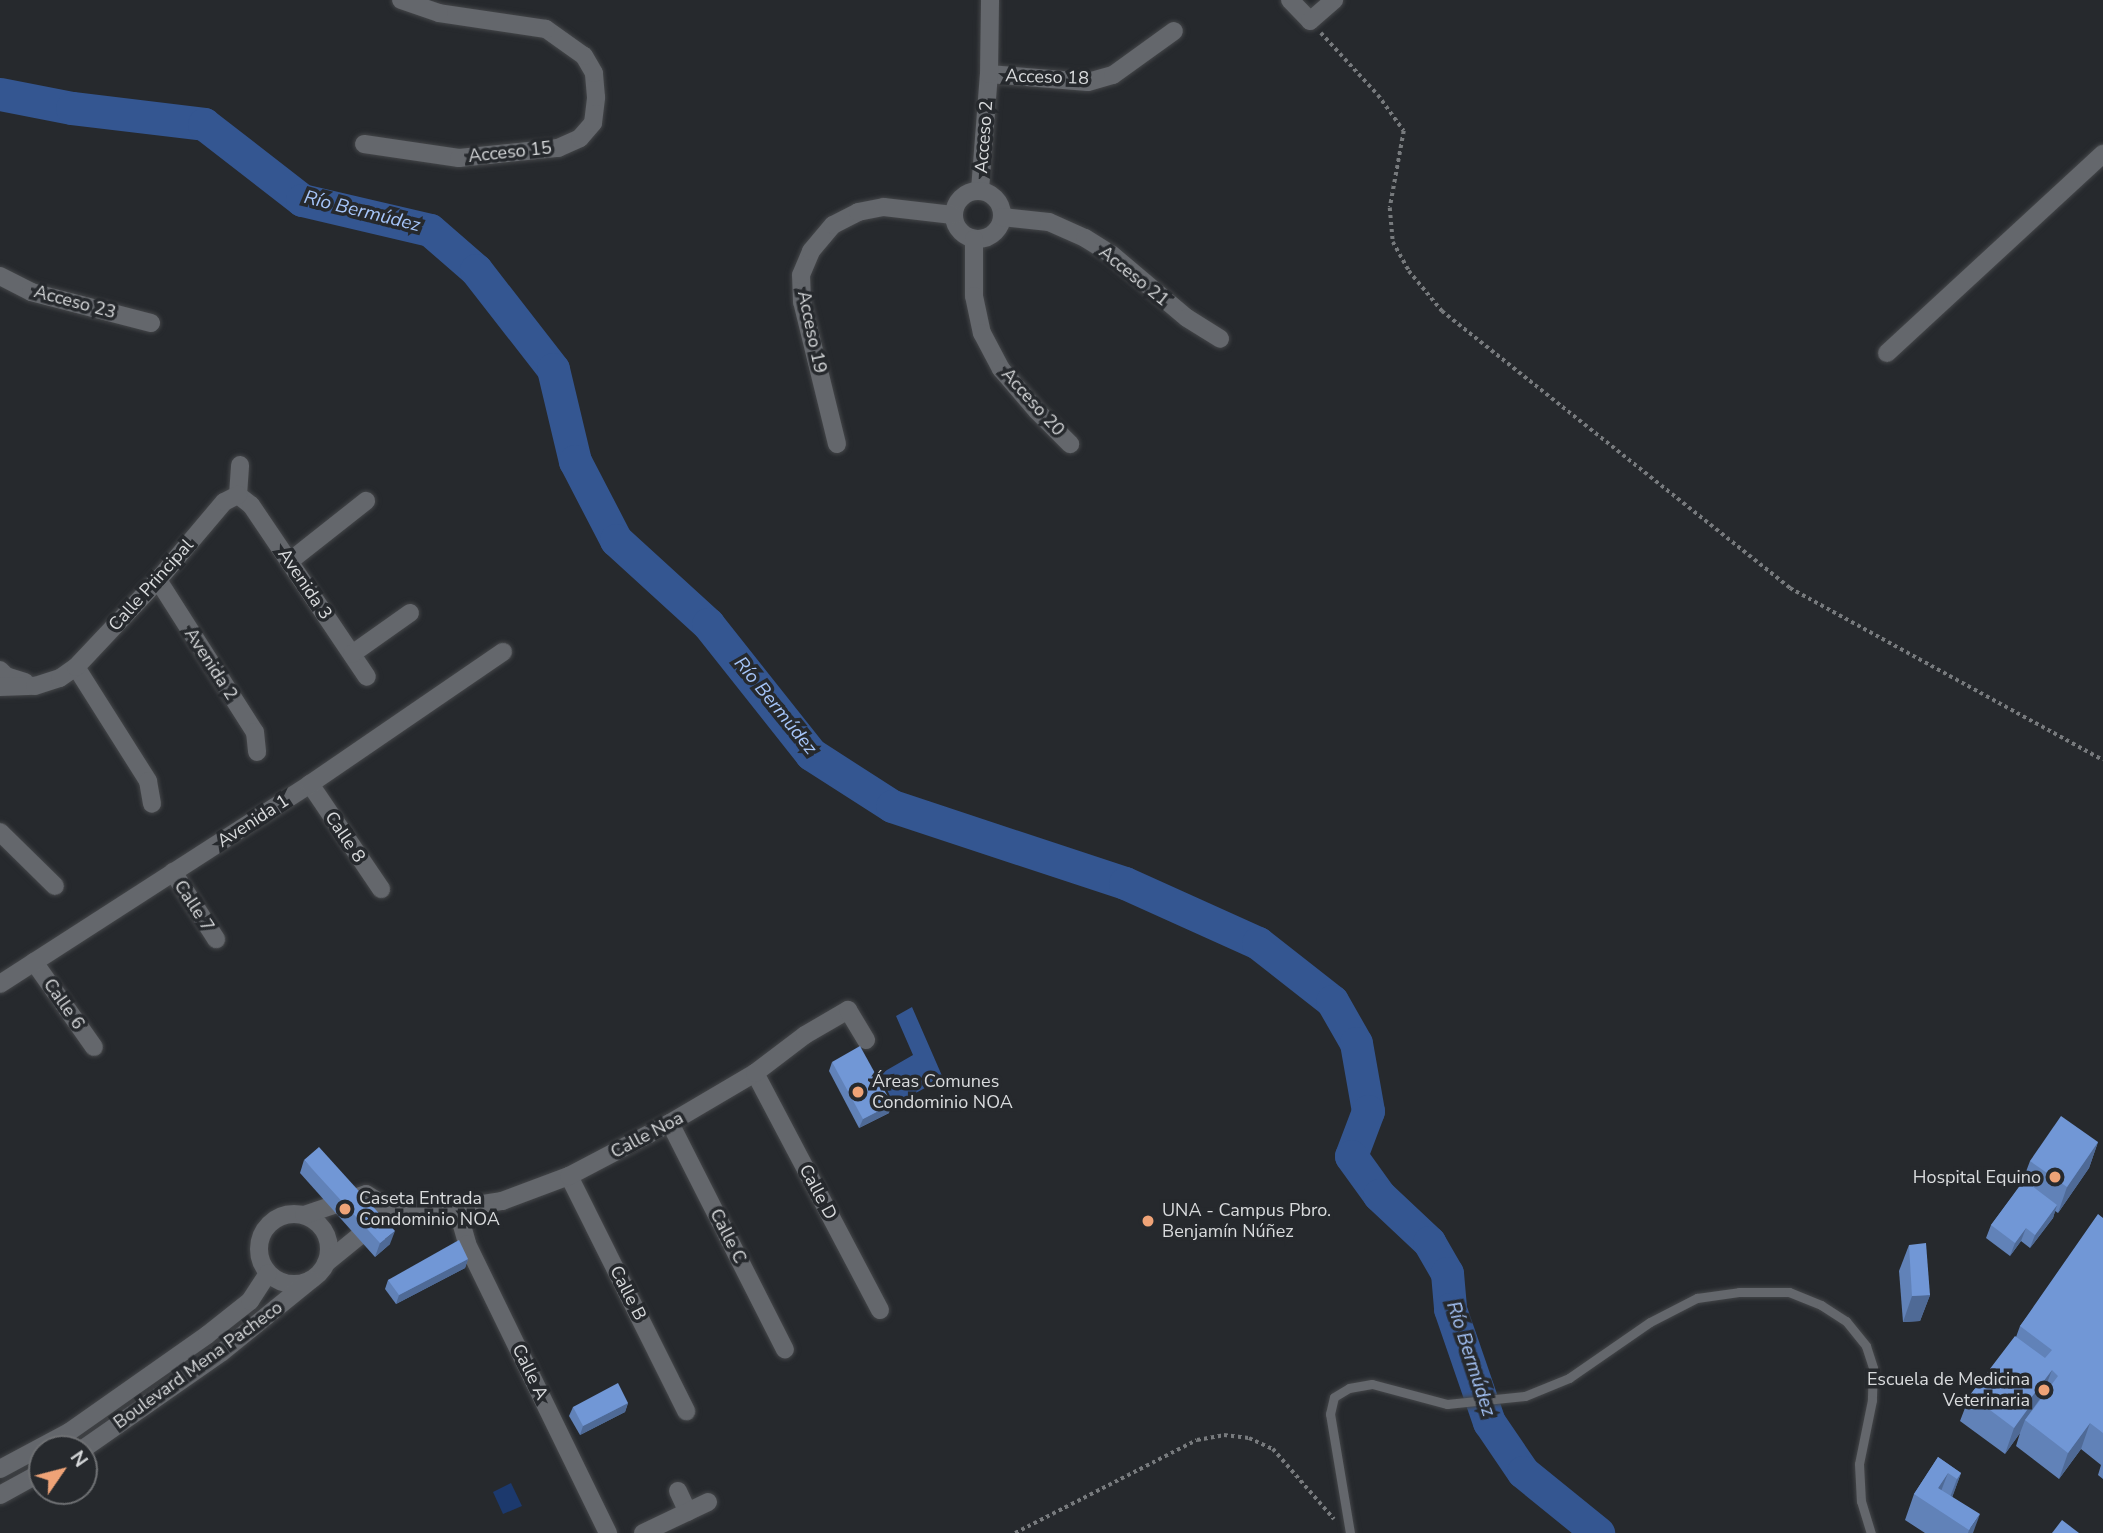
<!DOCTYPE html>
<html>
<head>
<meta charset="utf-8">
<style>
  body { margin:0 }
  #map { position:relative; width:2103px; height:1533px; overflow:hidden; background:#26292d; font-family:"Nunito Sans",sans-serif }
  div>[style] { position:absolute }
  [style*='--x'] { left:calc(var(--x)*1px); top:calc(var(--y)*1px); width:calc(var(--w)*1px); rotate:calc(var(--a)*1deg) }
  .green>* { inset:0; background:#1c396d }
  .water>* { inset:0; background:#345691 }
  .river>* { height:33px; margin:-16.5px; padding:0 16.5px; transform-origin:16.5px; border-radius:16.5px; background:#345691 }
  .path>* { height:3.5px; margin-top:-1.75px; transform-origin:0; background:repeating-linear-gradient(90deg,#777a7d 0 3.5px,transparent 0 7px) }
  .roads { filter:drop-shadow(0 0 2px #444649) drop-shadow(0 0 2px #444649) }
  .service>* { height:9px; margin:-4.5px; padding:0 4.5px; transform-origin:4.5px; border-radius:4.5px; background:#64676c }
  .minor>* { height:18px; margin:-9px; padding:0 9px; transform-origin:9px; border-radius:9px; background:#64676c }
  .minor>.ring { margin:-9px; padding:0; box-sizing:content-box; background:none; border:18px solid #64676c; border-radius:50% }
  .wall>* { inset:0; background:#6182b8 }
  .shaded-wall>* { inset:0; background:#4f6a96 }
  .building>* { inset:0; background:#7197d6 }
  .dots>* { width:19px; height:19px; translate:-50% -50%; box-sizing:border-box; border:4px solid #26292d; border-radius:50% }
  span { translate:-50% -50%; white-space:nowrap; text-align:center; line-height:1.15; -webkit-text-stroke:7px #26292d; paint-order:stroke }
  .street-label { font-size:18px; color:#d9dbdd }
  .poi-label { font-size:18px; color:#d9dbdd }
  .left { translate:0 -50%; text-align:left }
  .right { translate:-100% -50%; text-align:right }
  .water-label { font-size:19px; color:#a6c5f9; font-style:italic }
  .north { position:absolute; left:28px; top:1435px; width:70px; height:70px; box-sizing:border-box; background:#26292d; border:2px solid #6e7073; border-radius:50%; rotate:55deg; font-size:19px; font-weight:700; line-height:28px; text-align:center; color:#d9dbdd }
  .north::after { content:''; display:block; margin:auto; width:24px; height:32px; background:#efa377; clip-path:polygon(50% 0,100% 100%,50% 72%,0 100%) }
</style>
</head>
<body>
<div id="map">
  <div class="green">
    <i style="clip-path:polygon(511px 1483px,522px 1506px,503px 1514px,493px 1492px)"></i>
  </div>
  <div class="water">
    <i style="clip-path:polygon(912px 1007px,943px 1078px,894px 1105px,880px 1074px,913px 1055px,896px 1016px)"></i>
  </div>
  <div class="river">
    <i style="--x:0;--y:94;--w:73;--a:11"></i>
    <i style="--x:72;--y:108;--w:133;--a:6.9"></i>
    <i style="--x:204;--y:124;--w:124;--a:37.8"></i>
    <i style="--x:302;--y:200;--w:131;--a:13.2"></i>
    <i style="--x:430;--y:230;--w:61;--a:41"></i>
    <i style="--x:476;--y:270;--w:125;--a:52.1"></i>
    <i style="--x:553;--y:369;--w:95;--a:76.6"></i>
    <i style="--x:575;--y:461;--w:89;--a:62.6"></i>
    <i style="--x:616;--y:540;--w:125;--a:42.4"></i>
    <i style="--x:708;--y:624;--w:166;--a:51.6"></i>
    <i style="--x:811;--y:754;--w:96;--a:32.7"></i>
    <i style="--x:892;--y:806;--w:245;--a:18.3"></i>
    <i style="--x:1125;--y:883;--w:146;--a:24.3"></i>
    <i style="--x:1258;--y:943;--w:94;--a:38.1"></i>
    <i style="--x:1332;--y:1001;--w:48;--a:60.3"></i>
    <i style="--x:1356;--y:1043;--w:69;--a:80"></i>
    <i style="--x:1368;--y:1111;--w:48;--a:110.7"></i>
    <i style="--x:1351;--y:1156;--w:48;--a:54.3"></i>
    <i style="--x:1379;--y:1195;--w:69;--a:43.2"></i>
    <i style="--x:1429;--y:1242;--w:36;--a:60"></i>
    <i style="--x:1447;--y:1273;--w:36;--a:85"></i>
    <i style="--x:1450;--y:1309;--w:120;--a:71"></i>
    <i style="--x:1489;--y:1422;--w:60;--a:55.8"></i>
    <i style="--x:1523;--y:1472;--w:97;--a:39.1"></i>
  </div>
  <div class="path">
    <i style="--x:1321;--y:33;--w:84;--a:47.4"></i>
    <i style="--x:1378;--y:95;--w:44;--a:54.2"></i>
    <i style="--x:1404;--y:131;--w:78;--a:100.3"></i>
    <i style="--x:1390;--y:208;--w:34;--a:85"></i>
    <i style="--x:1393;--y:242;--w:33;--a:61"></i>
    <i style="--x:1409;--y:271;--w:52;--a:50.5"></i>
    <i style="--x:1442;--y:311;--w:445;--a:38.5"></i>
    <i style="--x:1790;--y:588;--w:357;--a:28.8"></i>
    <i style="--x:1015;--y:1533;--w:204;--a:-27.1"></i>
    <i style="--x:1197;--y:1440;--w:27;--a:-10"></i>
    <i style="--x:1224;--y:1435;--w:25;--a:7"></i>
    <i style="--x:1249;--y:1438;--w:26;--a:25"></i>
    <i style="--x:1273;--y:1449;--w:93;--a:48.9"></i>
  </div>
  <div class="roads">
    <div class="service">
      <i style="--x:1350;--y:1533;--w:121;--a:-99.5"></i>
      <i style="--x:1330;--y:1414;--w:17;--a:-77"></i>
      <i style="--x:1334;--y:1397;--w:17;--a:-31"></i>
      <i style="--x:1349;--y:1388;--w:23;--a:-10"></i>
      <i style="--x:1372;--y:1384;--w:78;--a:14.9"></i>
      <i style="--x:1447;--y:1404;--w:78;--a:-5.9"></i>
      <i style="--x:1525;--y:1396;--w:48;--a:-22.2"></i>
      <i style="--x:1569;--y:1378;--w:98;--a:-34.7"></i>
      <i style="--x:1650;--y:1322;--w:53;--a:-27.1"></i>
      <i style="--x:1697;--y:1298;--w:42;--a:-8.1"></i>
      <i style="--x:1739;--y:1292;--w:50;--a:0"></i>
      <i style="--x:1789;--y:1292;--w:35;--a:22"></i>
      <i style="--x:1821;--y:1305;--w:30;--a:33"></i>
      <i style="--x:1846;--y:1321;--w:32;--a:51"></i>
      <i style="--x:1866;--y:1346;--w:23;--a:72"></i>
      <i style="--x:1873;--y:1368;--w:32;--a:92"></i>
      <i style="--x:1872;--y:1400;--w:65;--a:101.5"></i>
      <i style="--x:1859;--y:1464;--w:37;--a:87"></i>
      <i style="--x:1861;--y:1501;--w:34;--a:73"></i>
    </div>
    <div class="minor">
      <i style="--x:1290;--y:0;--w:29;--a:46"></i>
      <i style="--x:1310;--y:21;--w:32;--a:-41"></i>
      <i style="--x:989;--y:74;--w:99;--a:4.6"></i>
      <i style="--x:1088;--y:82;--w:26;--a:-16"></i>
      <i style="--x:1113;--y:75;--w:75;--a:-35.8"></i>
      <i style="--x:364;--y:144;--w:96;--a:8.4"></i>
      <i style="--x:459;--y:158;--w:100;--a:-5.8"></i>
      <i style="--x:558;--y:148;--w:24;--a:-24"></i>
      <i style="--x:580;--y:138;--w:20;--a:-49"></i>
      <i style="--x:593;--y:123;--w:26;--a:-83"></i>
      <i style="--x:596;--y:97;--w:24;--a:-95"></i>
      <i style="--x:594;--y:73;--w:20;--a:-120"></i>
      <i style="--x:584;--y:56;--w:47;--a:-144.6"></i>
      <i style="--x:546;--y:29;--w:108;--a:-171.5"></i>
      <i style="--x:439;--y:13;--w:40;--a:-161.1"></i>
      <i style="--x:980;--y:190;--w:116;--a:-85.6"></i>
      <i style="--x:989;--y:74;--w:74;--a:-89.2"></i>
      <i class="ring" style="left:954px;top:191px;width:30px;height:30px"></i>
      <i style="--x:1002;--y:217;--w:47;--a:6.1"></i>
      <i style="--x:1049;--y:222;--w:39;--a:24"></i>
      <i style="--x:1085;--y:238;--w:31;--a:32"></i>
      <i style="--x:1111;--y:254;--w:99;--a:40.1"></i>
      <i style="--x:1187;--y:318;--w:39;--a:32"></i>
      <i style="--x:974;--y:239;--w:57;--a:90"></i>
      <i style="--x:974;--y:296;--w:38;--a:78"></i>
      <i style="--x:982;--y:333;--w:41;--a:62.2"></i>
      <i style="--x:1001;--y:369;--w:55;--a:49.4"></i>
      <i style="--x:1037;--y:411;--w:47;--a:45"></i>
      <i style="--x:0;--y:276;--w:35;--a:27"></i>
      <i style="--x:31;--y:292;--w:124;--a:14.5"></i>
      <i style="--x:1887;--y:353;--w:294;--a:-42.7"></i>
      <i style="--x:837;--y:444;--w:146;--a:-103.8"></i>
      <i style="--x:802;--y:302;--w:27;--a:-92"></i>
      <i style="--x:801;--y:275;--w:26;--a:-67"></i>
      <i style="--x:811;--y:251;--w:34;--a:-50"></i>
      <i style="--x:833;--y:225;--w:28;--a:-27"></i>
      <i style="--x:858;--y:212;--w:26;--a:-11"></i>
      <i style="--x:884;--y:207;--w:69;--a:6.6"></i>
      <i style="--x:238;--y:495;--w:16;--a:38"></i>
      <i style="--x:251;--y:505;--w:207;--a:56"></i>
      <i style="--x:238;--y:495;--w:30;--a:-86"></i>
      <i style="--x:290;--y:561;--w:97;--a:-38.3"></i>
      <i style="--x:158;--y:580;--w:180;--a:57.5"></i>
      <i style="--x:255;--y:732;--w:20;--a:84"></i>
      <i style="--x:352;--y:654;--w:71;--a:-35.3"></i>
      <i style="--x:76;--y:667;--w:135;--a:57.7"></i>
      <i style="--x:148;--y:781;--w:23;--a:80"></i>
      <i style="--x:0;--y:670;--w:8;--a:45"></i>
      <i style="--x:6;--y:676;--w:20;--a:18"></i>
      <i style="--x:0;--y:687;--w:35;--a:-2"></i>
      <i style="--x:35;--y:686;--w:26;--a:-18"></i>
      <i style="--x:60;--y:678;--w:19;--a:-35"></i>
      <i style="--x:76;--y:667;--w:120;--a:-46.7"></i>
      <i style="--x:158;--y:580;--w:102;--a:-49.8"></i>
      <i style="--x:224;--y:502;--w:16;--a:-27"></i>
      <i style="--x:310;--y:784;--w:127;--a:55.9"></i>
      <i style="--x:0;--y:832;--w:77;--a:44.5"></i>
      <i style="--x:173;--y:872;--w:80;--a:57.3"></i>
      <i style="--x:34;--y:962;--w:104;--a:54.8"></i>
      <i style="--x:0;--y:984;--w:369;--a:-32.8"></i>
      <i style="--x:310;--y:784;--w:234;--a:-34.4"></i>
      <i style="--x:755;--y:1073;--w:268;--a:62.2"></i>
      <i style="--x:670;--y:1123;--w:254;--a:63.1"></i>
      <i style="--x:569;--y:1176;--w:263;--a:63.5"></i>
      <i style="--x:457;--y:1208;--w:37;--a:74"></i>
      <i style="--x:467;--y:1244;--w:322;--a:64"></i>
      <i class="ring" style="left:259px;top:1214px;width:52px;height:52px"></i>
      <i style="--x:304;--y:1215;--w:65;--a:-18.7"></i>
      <i style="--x:366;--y:1194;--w:28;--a:32"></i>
      <i style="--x:390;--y:1209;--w:67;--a:-0.9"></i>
      <i style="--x:457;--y:1208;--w:46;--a:-8.8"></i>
      <i style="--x:502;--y:1201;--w:72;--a:-20.5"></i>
      <i style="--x:569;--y:1176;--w:114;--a:-27.7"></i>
      <i style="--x:670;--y:1123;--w:99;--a:-30.5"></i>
      <i style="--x:755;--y:1073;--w:63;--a:-37.2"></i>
      <i style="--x:805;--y:1035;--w:50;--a:-30.2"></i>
      <i style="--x:848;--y:1010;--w:35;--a:59"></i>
      <i style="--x:326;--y:1263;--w:63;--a:-39.2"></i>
      <i style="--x:83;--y:1449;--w:169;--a:-34.9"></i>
      <i style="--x:222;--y:1352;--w:114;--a:-39"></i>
      <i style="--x:0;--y:1469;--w:78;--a:-28.2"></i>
      <i style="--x:69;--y:1432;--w:169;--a:-35.1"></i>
      <i style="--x:207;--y:1335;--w:55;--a:-38.3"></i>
      <i style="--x:250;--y:1301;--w:33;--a:-57"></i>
      <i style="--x:678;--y:1491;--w:23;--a:65"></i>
      <i style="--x:0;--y:1495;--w:48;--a:-28.7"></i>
      <i style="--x:643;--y:1533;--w:72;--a:-25.5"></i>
    </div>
  </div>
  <div class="wall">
    <i style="clip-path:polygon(832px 1062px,889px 1113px,859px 1128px,829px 1071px)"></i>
    <i style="clip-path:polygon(2098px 1142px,2089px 1168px,2058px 1213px,2055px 1211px,2053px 1218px,2030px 1248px,2021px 1241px,2010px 1256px,1986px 1238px,1991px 1225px,2021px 1185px,2030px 1161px)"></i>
    <i style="clip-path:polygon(304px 1160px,390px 1244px,375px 1257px,300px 1173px)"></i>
    <i style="clip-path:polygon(2103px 1218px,2103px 1479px,2098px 1475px,2101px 1465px,2081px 1449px,2059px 1479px,2016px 1446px,2020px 1433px,2005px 1454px,1960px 1421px,1970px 1395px,2016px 1337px,2020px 1326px)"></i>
    <i style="clip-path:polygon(1909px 1245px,1930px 1295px,1920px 1321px,1903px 1322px,1899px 1271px)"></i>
    <i style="clip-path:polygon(468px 1259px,465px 1268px,396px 1304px,385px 1289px,388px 1280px)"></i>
    <i style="clip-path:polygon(628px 1403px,625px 1412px,580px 1435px,569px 1416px,573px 1407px)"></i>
    <i style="clip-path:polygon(1938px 1457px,1961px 1473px,1952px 1497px,1973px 1533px,1925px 1533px,1905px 1520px,1914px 1494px)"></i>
  </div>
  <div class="shaded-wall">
    <i style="clip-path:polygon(892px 1104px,889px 1113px,859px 1128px,863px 1119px)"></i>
    <i style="clip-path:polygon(2098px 1142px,2089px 1168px,2058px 1213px,2067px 1187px)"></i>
    <i style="clip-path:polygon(2057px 1205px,2053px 1218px,2030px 1248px,2035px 1235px)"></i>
    <i style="clip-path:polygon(2026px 1228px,2021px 1241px,2010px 1256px,2015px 1243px)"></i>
    <i style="clip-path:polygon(395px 1231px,390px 1244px,375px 1257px,380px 1243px)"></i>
    <i style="clip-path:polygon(468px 1259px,465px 1268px,396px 1304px,399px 1295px)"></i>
    <i style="clip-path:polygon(1930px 1295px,1920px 1321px,1903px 1322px,1912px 1296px)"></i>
    <i style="clip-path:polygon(2052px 1370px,2042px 1396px,2025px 1420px,2020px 1433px,2005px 1454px,2014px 1428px,2027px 1403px)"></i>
    <i style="clip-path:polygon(628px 1403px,625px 1412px,580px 1435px,583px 1426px)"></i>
    <i style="clip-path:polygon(2090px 1423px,2081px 1449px,2059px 1479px,2068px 1453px)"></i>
    <i style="clip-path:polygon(1948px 1473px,1938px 1499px,1938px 1488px)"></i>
    <i style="clip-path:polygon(1961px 1473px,1952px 1498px,1947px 1505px,1957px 1479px)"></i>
    <i style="clip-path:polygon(1980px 1514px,1973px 1533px,1968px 1533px,1969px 1530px)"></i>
  </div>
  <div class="building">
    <i style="clip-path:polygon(860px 1046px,892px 1104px,863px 1119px,832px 1062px)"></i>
    <i style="clip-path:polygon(2061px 1116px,2098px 1142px,2067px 1187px,2030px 1161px)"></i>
    <i style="clip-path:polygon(319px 1147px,395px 1231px,380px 1243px,304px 1160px)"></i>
    <i style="clip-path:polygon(2024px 1180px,2057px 1205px,2035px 1235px,2026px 1228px,2015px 1243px,1991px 1225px)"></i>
    <i style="clip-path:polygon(2098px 1214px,2103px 1218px,2103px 1433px,2090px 1423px,2068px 1453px,2025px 1420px,2058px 1376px,2052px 1370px,2027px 1403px,2030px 1406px,2014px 1428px,1970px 1395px,2015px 1336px,2045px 1358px,2052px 1350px,2020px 1326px)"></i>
    <i style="clip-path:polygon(459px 1240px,468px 1259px,399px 1295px,388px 1280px)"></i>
    <i style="clip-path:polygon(1926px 1243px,1930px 1295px,1912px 1296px,1909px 1245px)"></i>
    <i style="clip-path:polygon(618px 1383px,628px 1403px,583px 1426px,573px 1407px)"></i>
    <i style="clip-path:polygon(1938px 1457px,1961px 1473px,1957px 1479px,1948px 1473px,1938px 1488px,1980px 1514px,1969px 1530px,1914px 1494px)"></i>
    <i style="clip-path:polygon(2062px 1520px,2079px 1533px,2052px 1533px)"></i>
  </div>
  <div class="dots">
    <i style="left:858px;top:1092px;background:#efa377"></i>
    <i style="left:2055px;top:1177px;background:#efa377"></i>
    <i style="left:345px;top:1209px;background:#efa377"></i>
    <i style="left:1148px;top:1221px;background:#efa377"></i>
    <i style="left:2044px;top:1390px;background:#efa377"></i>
  </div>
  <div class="street-label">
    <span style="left:1047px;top:77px;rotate:2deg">Acceso 18</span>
    <span style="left:984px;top:137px;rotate:-86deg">Acceso 2</span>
    <span style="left:510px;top:152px;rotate:-6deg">Acceso 15</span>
    <span style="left:1134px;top:276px;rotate:39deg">Acceso 21</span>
    <span style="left:75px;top:302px;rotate:15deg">Acceso 23</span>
    <span style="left:812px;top:332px;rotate:78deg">Acceso 19</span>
    <span style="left:1033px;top:402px;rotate:48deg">Acceso 20</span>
    <span style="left:305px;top:584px;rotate:56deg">Avenida 3</span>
    <span style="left:151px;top:585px;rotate:-48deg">Calle Principal</span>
    <span style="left:211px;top:664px;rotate:57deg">Avenida 2</span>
    <span style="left:253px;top:821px;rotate:-33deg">Avenida 1</span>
    <span style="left:345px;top:837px;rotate:56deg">Calle 8</span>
    <span style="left:194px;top:906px;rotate:57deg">Calle 7</span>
    <span style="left:64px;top:1004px;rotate:55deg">Calle 6</span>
    <span style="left:647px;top:1135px;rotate:-28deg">Calle Noa</span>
    <span style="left:818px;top:1192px;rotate:62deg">Calle D</span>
    <span style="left:728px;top:1236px;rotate:63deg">Calle C</span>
    <span style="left:628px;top:1293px;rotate:63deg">Calle B</span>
    <span style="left:198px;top:1365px;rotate:-36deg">Boulevard Mena Pacheco</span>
    <span style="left:530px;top:1372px;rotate:64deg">Calle A</span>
  </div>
  <div class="poi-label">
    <span class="left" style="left:872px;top:1092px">Áreas Comunes<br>Condominio NOA</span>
    <span class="right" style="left:2041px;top:1177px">Hospital Equino</span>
    <span class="left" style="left:359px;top:1209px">Caseta Entrada<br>Condominio NOA</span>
    <span class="left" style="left:1162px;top:1221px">UNA - Campus Pbro.<br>Benjamín Núñez</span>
    <span class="right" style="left:2030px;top:1390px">Escuela de Medicina<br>Veterinaria</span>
  </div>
  <div class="water-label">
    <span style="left:362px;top:212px;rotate:14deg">Río Bermúdez</span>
    <span style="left:775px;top:706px;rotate:51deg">Río Bermúdez</span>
    <span style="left:1470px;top:1359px;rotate:72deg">Río Bermúdez</span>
  </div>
  <div class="north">N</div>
</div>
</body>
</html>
